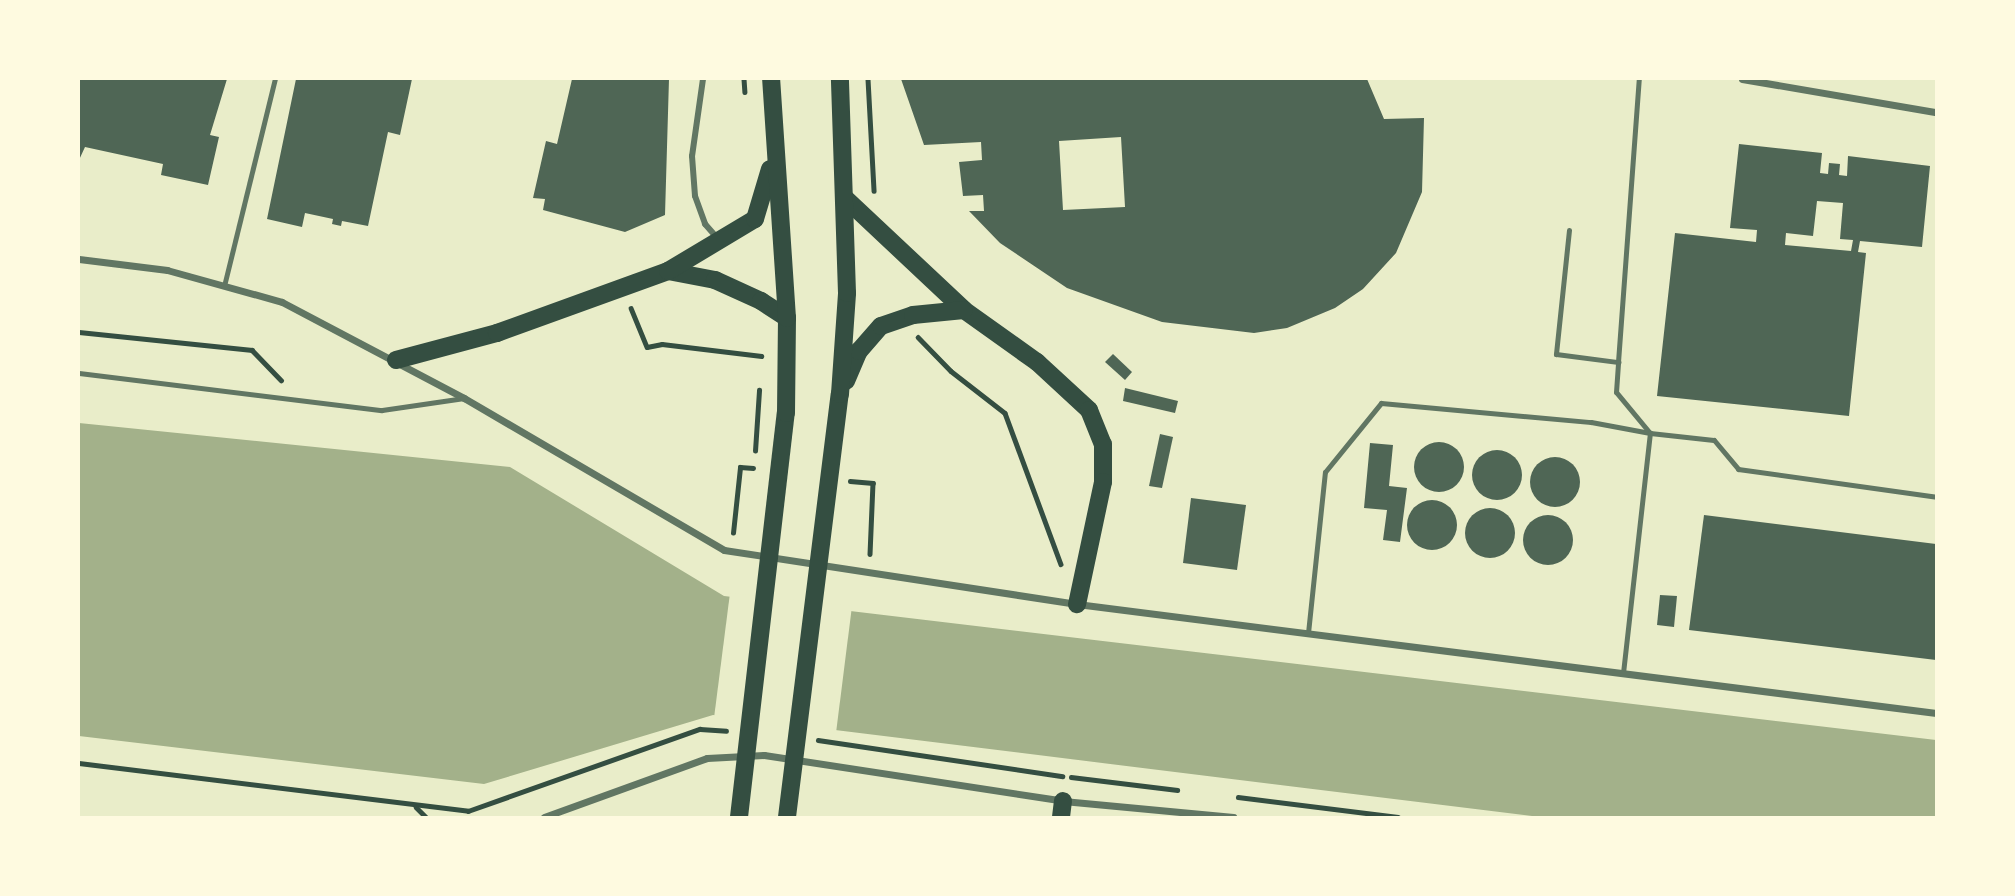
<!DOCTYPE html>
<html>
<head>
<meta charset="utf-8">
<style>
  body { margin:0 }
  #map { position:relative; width:2015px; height:896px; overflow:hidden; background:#e9edc9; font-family:Helvetica,sans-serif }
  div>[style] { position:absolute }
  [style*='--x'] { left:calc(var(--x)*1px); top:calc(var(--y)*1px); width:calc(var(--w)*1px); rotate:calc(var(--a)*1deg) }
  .water>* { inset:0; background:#a3b18a }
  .pier>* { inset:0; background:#e9edc9 }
  .building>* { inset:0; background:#4f6655 }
  .round { border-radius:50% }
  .path>* { height:4.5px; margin:-2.25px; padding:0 2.25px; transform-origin:2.25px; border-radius:2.25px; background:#344e41 }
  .service>* { height:5px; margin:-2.5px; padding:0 2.5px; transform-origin:2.5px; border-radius:2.5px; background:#617663 }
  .pedestrian>* { height:6px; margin:-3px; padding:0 3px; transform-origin:3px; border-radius:3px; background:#617663 }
  .minor>* { height:7px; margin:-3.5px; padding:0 3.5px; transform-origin:3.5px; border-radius:3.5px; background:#617663 }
  .primary>* { height:18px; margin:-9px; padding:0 9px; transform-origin:9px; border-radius:9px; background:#344e41 }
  span { translate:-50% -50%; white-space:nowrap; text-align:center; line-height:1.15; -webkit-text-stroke:7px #fefae0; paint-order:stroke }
  .frame { position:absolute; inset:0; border:80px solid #fefae0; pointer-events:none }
</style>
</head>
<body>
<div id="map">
  <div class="water">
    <i style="clip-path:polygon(79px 423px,510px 467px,724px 596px,1936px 740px,1936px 817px,1540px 817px,713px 715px,484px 784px,79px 736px)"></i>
  </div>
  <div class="pier">
    <i style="clip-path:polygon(730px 593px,852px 606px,836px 733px,714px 718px)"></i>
  </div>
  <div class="building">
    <i style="clip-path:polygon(79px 79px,227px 79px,210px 135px,219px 137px,208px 185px,161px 175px,163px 164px,85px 147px,79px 160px)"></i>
    <i style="clip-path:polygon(296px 79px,412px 79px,400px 135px,388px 132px,368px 226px,342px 221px,341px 226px,332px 224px,333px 219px,305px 213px,302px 227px,267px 219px)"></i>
    <i style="clip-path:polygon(572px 79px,669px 79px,665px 215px,625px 232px,543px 210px,545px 199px,533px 198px,546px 141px,557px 144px)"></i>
    <i style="clip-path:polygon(evenodd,901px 79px,1367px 79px,1384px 119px,1424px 118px,1422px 192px,1396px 253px,1363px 289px,1335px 308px,1287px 328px,1254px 333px,1162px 322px,1067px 288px,1000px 243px,969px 211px,984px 211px,983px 195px,963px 196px,959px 162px,982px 160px,981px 142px,924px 145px,901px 79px,1121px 137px,1125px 207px,1063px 210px,1059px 141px,1121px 137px)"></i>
    <i style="clip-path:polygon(evenodd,1739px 144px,1822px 153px,1820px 173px,1828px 174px,1829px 163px,1840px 164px,1839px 175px,1847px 176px,1848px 156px,1930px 166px,1922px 247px,1860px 241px,1858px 252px,1866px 253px,1849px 416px,1657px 396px,1675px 233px,1756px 242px,1757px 230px,1730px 228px,1739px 144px,1817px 201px,1843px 203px,1840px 239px,1853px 240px,1851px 251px,1785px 245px,1786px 233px,1813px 236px,1817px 201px)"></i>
    <i style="clip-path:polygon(1113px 354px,1132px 372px,1125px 380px,1105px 362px)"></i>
    <i style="clip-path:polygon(1125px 388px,1178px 401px,1175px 413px,1123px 401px)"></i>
    <i style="clip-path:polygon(1160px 434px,1173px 437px,1162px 488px,1149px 486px)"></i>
    <i class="round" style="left:1414px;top:442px;width:50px;height:50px"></i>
    <i style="clip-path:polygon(1370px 443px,1393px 445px,1389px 486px,1407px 488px,1400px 542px,1383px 540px,1387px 510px,1364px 508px)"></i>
    <i class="round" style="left:1472px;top:450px;width:50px;height:50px"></i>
    <i class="round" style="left:1530px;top:457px;width:50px;height:50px"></i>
    <i style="clip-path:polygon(1191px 498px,1246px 505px,1237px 570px,1183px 563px)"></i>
    <i class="round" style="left:1407px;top:500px;width:50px;height:50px"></i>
    <i class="round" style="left:1465px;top:508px;width:50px;height:50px"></i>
    <i style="clip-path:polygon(1704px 515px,1936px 544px,1936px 660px,1689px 630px)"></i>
    <i class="round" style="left:1523px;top:515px;width:50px;height:50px"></i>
    <i style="clip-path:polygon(1660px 595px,1677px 596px,1674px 627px,1657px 625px)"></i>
  </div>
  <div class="path">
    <i style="--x:744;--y:79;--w:13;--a:86"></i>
    <i style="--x:868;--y:79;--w:112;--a:86.9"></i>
    <i style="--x:631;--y:308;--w:42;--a:67.7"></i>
    <i style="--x:647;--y:347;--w:15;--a:-11"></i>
    <i style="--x:662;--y:344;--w:100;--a:6.9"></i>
    <i style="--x:79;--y:332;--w:174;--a:5.9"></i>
    <i style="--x:252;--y:350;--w:42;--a:46"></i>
    <i style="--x:918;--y:337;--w:47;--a:45.9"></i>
    <i style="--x:951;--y:371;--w:68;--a:37.9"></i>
    <i style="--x:1005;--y:413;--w:161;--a:69.7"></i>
    <i style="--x:755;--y:451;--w:61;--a:-86.2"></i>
    <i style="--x:850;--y:481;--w:23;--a:5"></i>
    <i style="--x:873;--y:483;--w:71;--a:92.4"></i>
    <i style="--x:733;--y:533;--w:66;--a:-83.9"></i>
    <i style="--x:740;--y:467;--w:13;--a:4"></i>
    <i style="--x:818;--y:740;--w:247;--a:8.4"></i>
    <i style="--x:79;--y:763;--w:392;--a:7"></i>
    <i style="--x:468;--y:811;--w:246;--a:-19.5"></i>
    <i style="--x:700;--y:729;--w:26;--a:4"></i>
    <i style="--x:1071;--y:777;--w:107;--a:7"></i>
    <i style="--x:1238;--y:797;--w:161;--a:7.1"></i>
    <i style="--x:416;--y:807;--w:14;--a:45"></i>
  </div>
  <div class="service">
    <i style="--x:1569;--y:230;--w:125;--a:96"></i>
    <i style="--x:1556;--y:354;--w:63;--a:7.4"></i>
    <i style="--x:1618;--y:362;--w:284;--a:-85.8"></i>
    <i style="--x:224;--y:286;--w:213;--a:-76.2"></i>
    <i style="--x:79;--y:373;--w:305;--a:7"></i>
    <i style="--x:382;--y:410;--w:83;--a:-8.3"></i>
    <i style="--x:1308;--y:633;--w:162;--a:-84"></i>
    <i style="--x:1325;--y:472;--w:89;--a:-50.9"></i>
    <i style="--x:1381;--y:403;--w:211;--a:5.2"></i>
    <i style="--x:1591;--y:422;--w:60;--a:10.6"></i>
    <i style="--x:1650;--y:433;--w:53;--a:-129.7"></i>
    <i style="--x:1616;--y:392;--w:30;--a:-86"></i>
    <i style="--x:1623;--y:673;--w:242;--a:-83.6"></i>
    <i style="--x:1650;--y:433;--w:64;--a:6.2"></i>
    <i style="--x:1714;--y:440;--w:38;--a:50"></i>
    <i style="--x:1738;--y:469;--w:200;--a:8"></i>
  </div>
  <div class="pedestrian">
    <i style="--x:703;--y:79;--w:78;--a:98.1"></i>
    <i style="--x:692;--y:156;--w:40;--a:85.7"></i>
    <i style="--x:695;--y:196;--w:30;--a:70"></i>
    <i style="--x:705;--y:224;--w:18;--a:49"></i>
  </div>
  <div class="minor">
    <i style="--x:1742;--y:79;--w:197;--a:9.7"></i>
    <i style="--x:79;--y:259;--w:89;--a:7.1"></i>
    <i style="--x:167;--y:270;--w:119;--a:15.5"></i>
    <i style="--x:282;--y:302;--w:206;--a:27.8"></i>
    <i style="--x:464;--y:398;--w:301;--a:30.3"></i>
    <i style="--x:724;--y:550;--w:357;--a:8.7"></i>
    <i style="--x:1077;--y:604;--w:866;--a:7.23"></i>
    <i style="--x:544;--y:817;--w:173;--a:-19.9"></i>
    <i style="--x:707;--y:758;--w:57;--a:-3"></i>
    <i style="--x:764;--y:755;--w:303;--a:8.7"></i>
    <i style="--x:1063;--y:801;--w:171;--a:5.4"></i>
  </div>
  <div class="primary">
    <i style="--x:846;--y:199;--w:162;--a:43.2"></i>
    <i style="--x:964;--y:310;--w:90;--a:35.5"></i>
    <i style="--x:1037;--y:362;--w:71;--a:42.7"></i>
    <i style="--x:1089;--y:410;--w:37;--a:68"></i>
    <i style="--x:1103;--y:444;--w:38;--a:90"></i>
    <i style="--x:1103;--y:482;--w:125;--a:102"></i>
    <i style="--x:668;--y:271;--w:48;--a:10.8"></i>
    <i style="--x:715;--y:280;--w:51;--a:24.5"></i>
    <i style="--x:761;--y:301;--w:31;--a:33"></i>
    <i style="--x:396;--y:360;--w:105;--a:-15"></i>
    <i style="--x:497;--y:333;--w:182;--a:-19.9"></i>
    <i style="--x:668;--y:271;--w:101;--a:-30.9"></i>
    <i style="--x:755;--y:219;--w:52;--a:-73.3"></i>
    <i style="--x:846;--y:381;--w:33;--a:-67"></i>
    <i style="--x:859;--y:351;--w:33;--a:-49"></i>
    <i style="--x:881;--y:326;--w:34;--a:-19"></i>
    <i style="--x:913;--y:315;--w:51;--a:-5.6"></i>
    <i style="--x:739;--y:817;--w:407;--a:-83.4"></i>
    <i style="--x:786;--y:413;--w:95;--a:-89.4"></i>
    <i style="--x:787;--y:318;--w:240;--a:-93.8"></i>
    <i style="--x:787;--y:817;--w:426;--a:-82.9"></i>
    <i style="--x:840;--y:394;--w:101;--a:-86"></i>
    <i style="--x:847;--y:293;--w:214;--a:-91.9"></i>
    <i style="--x:1061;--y:817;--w:16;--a:-83"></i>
  </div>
  <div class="frame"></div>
</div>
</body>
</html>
